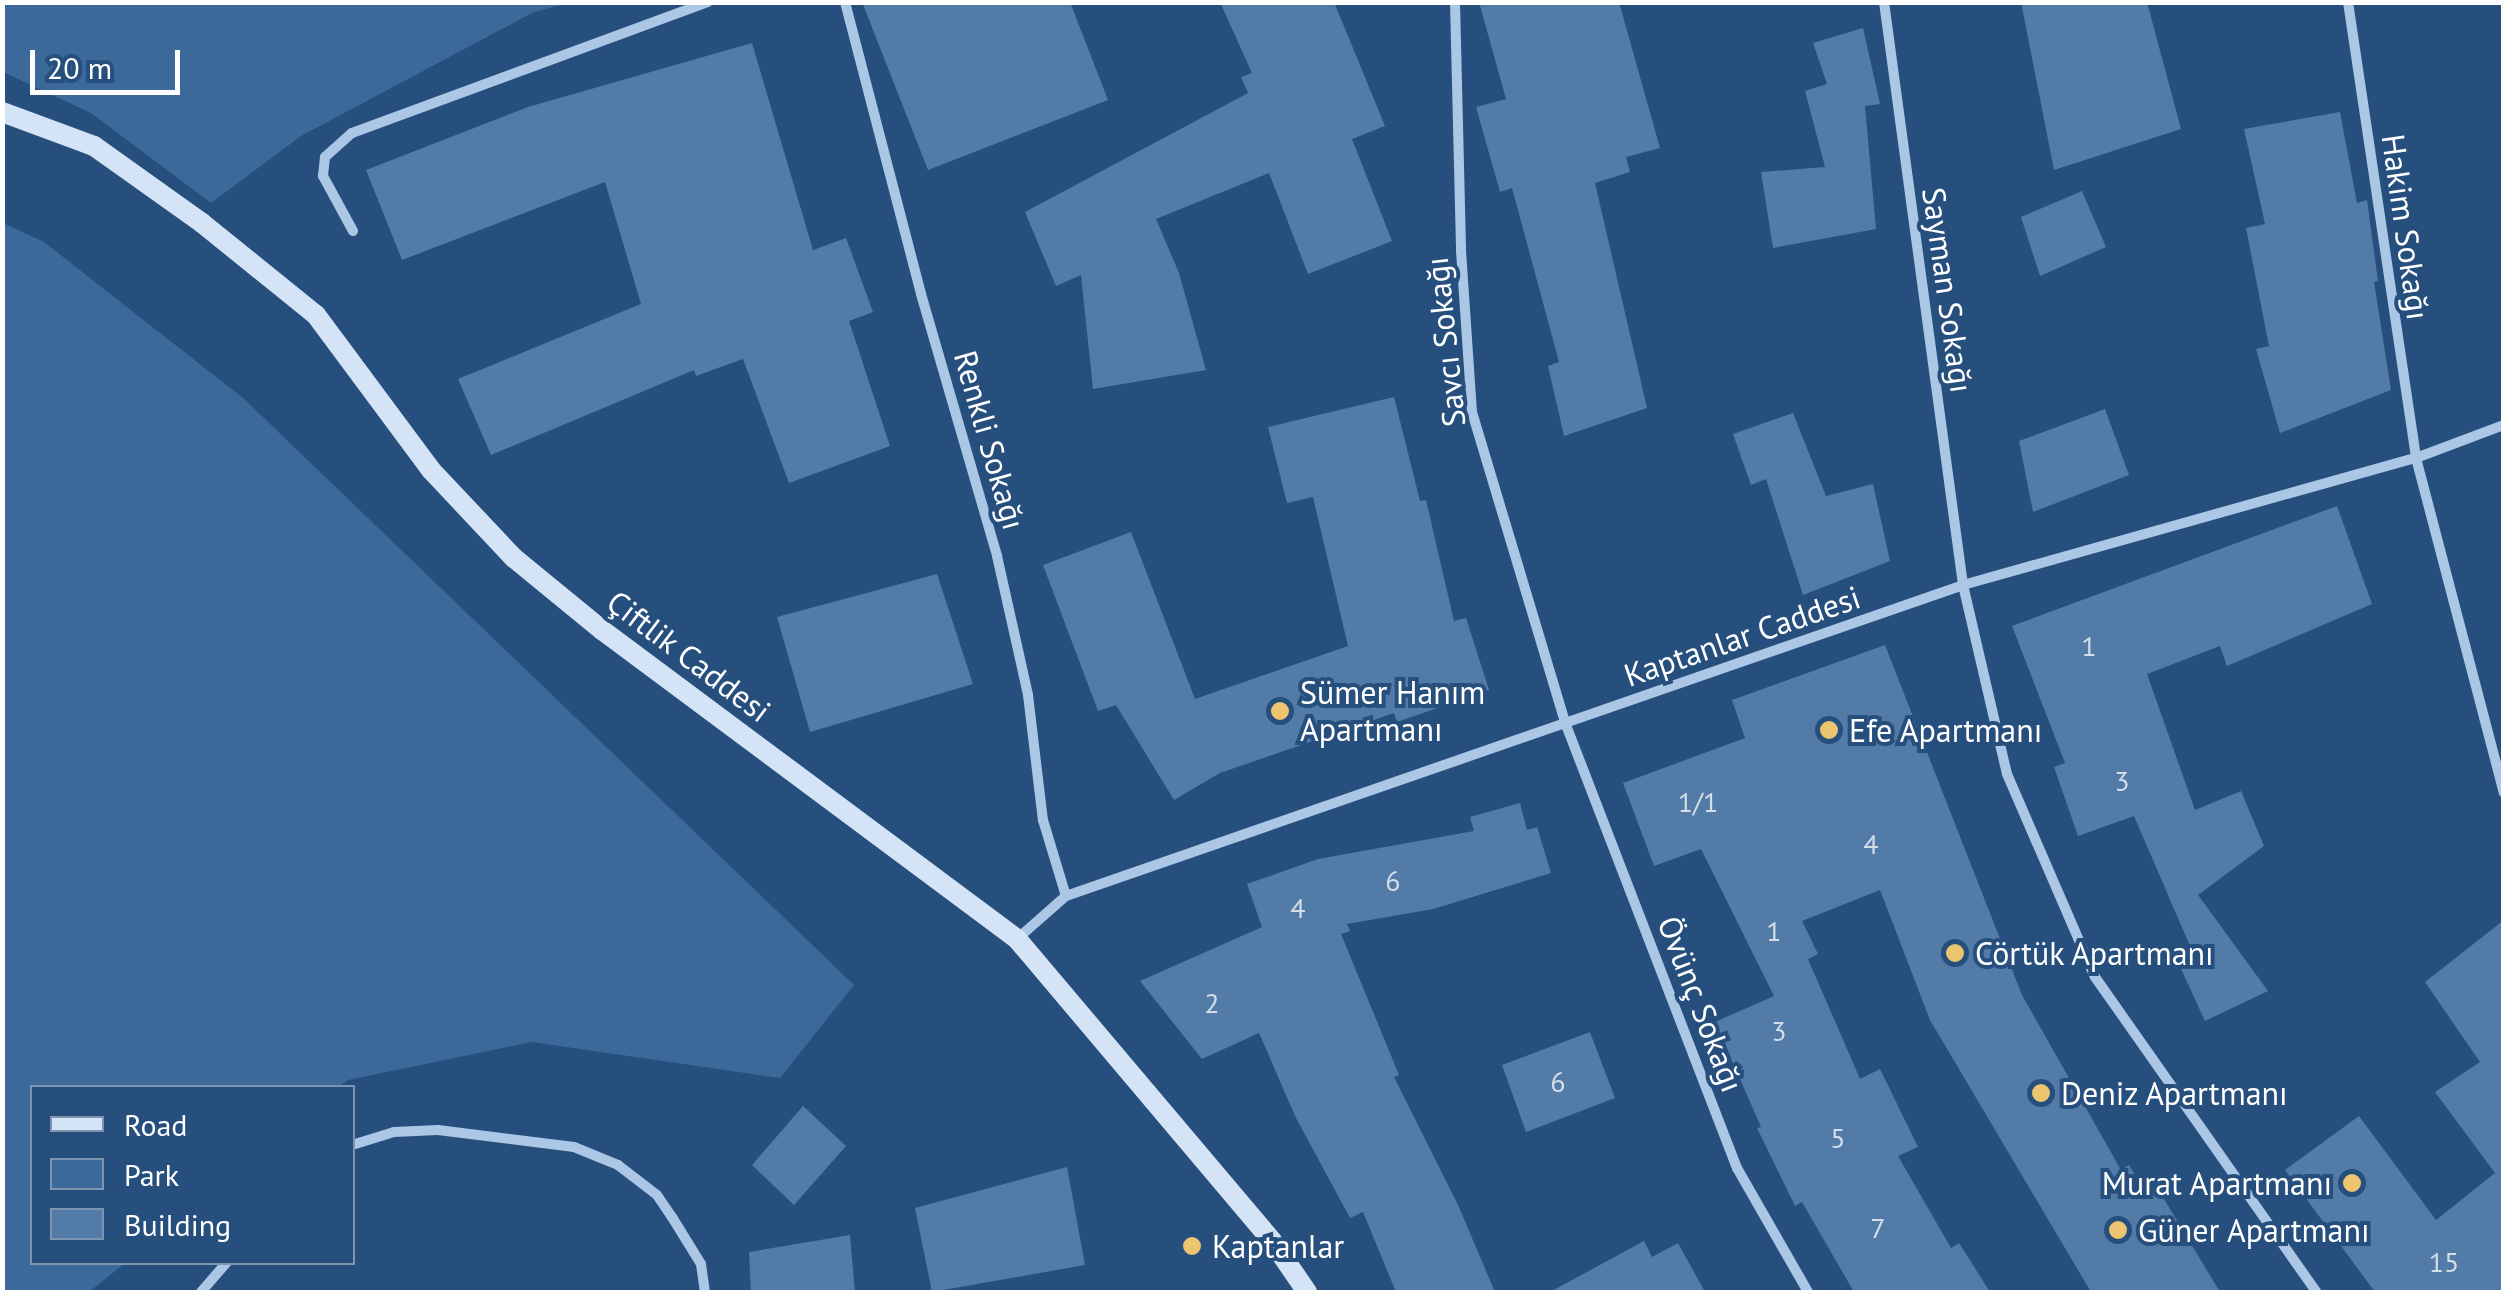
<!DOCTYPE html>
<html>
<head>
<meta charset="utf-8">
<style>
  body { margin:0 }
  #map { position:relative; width:2506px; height:1295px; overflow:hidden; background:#264f7d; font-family:"PT Sans",sans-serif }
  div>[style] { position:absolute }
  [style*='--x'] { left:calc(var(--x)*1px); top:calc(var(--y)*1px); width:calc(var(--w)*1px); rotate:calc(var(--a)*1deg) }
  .green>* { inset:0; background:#3a699a }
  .building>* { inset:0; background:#537ba7 }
  .street>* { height:10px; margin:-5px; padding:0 5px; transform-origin:5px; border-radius:5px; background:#abc7e5 }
  .secondary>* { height:20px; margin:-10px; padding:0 10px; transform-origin:10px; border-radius:10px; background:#d4e3f5 }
  .dots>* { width:28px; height:28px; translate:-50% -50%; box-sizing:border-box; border:5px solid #264f7d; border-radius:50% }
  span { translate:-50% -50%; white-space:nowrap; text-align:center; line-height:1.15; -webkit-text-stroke:8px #264f7d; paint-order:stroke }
  .number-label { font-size:28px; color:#d4dee9 }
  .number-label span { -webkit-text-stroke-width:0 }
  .street-label { font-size:32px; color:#fff }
  .poi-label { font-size:32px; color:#fff }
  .left { translate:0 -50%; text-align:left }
  .right { translate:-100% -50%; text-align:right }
  .frame { position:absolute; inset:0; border:5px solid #fff; pointer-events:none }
  .legend { position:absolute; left:30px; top:1085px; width:325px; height:180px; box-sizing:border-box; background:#264f7d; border:2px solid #7d95b1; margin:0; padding:12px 18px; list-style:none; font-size:30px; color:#fff }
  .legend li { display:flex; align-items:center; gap:20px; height:50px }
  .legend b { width:50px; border:2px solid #7d95b1 }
  .scale { position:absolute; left:30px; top:50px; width:150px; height:45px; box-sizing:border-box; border:5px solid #fff; border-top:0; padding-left:12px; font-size:30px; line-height:35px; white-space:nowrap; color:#fff; -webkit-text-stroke:8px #264f7d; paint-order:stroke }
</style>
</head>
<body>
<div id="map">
  <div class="green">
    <i style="clip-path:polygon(3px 2px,569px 2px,569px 3px,534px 12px,301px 136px,211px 203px,91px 113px,3px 72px)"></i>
    <i style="clip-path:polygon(3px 223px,44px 242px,243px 398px,854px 985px,780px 1078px,532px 1042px,348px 1080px,338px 1087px,32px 1088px,32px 1262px,125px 1263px,89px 1292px,3px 1292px)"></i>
  </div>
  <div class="building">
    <i style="clip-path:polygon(862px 2px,1070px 2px,1108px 100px,928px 170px)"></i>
    <i style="clip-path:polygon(1220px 2px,1334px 2px,1385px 126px,1352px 139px,1392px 241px,1308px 274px,1269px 173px,1156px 219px,1179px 273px,1206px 370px,1093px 389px,1081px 275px,1056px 286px,1025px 212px,1248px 93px,1241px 77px,1252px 73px)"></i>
    <i style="clip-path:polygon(1479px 2px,1619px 2px,1660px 148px,1626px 157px,1630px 172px,1595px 183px,1647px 408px,1564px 436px,1548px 366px,1559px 362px,1512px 188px,1500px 192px,1476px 107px,1506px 99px)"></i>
    <i style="clip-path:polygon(2021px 2px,2147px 2px,2181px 129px,2054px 170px)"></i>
    <i style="clip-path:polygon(1863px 28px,1880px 104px,1865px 106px,1876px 229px,1773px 248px,1761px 172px,1825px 167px,1805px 91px,1827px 84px,1813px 43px)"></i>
    <i style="clip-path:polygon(752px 43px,813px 250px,846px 238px,873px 312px,849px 321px,890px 446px,789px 483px,743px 359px,696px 376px,694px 370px,491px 455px,458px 379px,641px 304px,605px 182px,402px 260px,366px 170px,528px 107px)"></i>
    <i style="clip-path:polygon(2340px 112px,2357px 203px,2367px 200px,2378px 281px,2374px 282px,2391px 390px,2280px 433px,2256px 349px,2269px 346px,2246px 228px,2265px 224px,2244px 129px)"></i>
    <i style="clip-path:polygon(2082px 191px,2106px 247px,2040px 276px,2021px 217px)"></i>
    <i style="clip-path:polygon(1394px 397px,1420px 501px,1426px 500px,1454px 621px,1466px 618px,1489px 690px,1397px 722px,1394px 713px,1220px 773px,1174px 800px,1116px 705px,1098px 711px,1043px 565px,1131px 532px,1195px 699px,1348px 646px,1313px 497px,1287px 503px,1268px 427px)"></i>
    <i style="clip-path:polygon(2105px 409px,2129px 475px,2033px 512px,2019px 441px)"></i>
    <i style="clip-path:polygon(1793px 413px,1826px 496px,1873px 484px,1890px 561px,1803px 595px,1766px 479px,1751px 485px,1733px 434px)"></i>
    <i style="clip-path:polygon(2337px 506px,2372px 604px,2227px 666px,2220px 646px,2147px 674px,2195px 810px,2241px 791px,2264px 846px,2198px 895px,2268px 991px,2205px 1021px,2177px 960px,2193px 953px,2134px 816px,2078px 836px,2054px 767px,2065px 763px,2012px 626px)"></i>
    <i style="clip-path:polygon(937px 574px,973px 684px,810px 732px,777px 617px)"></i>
    <i style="clip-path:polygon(1885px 645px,2022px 995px,2121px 1170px,2129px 1165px,2147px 1195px,2158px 1189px,2220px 1292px,2091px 1292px,1930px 1020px,1880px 890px,1802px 921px,1818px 954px,1808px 959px,1860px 1079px,1880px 1069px,1918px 1147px,1898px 1156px,1951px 1248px,1959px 1243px,1990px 1292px,1854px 1292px,1802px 1202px,1795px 1206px,1757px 1128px,1761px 1127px,1715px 1022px,1774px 996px,1701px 849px,1654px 866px,1623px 783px,1745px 738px,1732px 700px)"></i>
    <i style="clip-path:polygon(1520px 803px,1527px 830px,1537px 827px,1551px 873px,1433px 909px,1347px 924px,1350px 931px,1341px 934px,1399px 1075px,1394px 1077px,1458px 1205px,1495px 1292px,1396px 1292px,1363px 1212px,1350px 1218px,1296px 1118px,1259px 1033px,1202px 1059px,1140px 981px,1262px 927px,1247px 884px,1318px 859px,1474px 831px,1470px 817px)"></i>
    <i style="clip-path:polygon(2504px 920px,2504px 1292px,2375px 1292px,2285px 1170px,2359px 1116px,2436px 1220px,2495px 1173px,2435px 1092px,2480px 1062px,2425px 982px)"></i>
    <i style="clip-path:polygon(1590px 1032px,1615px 1098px,1526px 1132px,1502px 1065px)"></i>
    <i style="clip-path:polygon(803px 1106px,846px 1146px,794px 1205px,752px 1165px)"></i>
    <i style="clip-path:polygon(1067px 1167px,1085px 1265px,932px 1292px,915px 1208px)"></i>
    <i style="clip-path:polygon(850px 1235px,855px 1292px,751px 1292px,749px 1252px)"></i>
    <i style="clip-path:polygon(1644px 1241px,1652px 1257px,1678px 1243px,1705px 1292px,1550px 1292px)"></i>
  </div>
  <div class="street">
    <i style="--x:845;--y:2;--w:302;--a:75.4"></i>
    <i style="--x:921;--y:294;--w:273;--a:73.8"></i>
    <i style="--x:997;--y:556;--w:142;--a:77.4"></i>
    <i style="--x:1028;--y:695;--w:126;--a:83.2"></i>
    <i style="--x:1043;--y:820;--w:79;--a:73.2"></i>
    <i style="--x:1455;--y:2;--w:249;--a:88.6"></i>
    <i style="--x:1461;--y:251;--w:161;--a:86.1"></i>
    <i style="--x:1472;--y:412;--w:327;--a:73.3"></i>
    <i style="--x:1566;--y:725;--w:475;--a:68.9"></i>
    <i style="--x:1737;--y:1168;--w:143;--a:60.2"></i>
    <i style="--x:1884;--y:2;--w:588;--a:82.28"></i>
    <i style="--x:1963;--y:585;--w:194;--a:76.9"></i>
    <i style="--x:2007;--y:774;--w:221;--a:66.6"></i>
    <i style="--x:2095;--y:977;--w:385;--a:54.9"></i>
    <i style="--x:2348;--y:2;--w:461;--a:81.5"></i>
    <i style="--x:2416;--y:458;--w:346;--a:75.3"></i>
    <i style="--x:353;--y:231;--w:63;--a:-118.6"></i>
    <i style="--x:323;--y:176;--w:19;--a:-84"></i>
    <i style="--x:325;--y:157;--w:36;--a:-42"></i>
    <i style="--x:352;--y:133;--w:379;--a:-20.2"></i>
    <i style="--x:1017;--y:939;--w:65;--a:-41.3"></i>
    <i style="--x:1066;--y:896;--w:949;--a:-19.12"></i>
    <i style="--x:1963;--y:585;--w:470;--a:-15.7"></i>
    <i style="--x:2416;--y:458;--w:94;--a:-20.6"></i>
    <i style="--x:352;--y:1145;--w:44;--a:-17.2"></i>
    <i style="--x:394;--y:1132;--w:44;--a:-2.6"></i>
    <i style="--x:438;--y:1130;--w:137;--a:7.1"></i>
    <i style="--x:574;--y:1147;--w:48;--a:22.2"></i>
    <i style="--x:618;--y:1165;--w:49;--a:37.6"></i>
    <i style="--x:657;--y:1195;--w:27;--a:56"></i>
    <i style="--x:672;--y:1217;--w:55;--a:58.3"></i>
    <i style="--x:701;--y:1264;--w:28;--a:82"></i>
    <i style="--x:201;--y:1292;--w:40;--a:-49"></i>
  </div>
  <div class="secondary">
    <i style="--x:2;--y:112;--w:98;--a:20.3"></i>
    <i style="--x:94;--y:146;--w:133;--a:35.5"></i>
    <i style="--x:202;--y:223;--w:146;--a:38.9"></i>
    <i style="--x:316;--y:315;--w:193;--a:53.4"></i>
    <i style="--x:431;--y:470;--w:121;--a:46.7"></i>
    <i style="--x:514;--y:558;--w:114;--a:39.3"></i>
    <i style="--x:602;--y:630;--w:517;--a:36.67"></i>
    <i style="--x:1017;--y:939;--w:395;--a:49.8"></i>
    <i style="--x:1272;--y:1241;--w:62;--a:55.5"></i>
  </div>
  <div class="dots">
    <i style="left:1280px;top:711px;background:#edc571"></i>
    <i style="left:1829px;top:730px;background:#edc571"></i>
    <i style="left:1955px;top:953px;background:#edc571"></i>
    <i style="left:2041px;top:1093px;background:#edc571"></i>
    <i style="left:2352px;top:1183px;background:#edc571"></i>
    <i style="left:2118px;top:1230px;background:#edc571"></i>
    <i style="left:1192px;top:1246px;background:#edc571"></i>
  </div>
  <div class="number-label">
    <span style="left:2089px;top:646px">1</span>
    <span style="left:2122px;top:781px">3</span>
    <span style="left:1698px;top:802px">1/1</span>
    <span style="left:1871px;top:844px">4</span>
    <span style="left:1393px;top:881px">6</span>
    <span style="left:1298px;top:908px">4</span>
    <span style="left:1774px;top:931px">1</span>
    <span style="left:1212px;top:1003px">2</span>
    <span style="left:1779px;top:1031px">3</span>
    <span style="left:1558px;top:1082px">6</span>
    <span style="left:1838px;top:1138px">5</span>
    <span style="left:1878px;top:1228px">7</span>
    <span style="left:2444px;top:1262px">15</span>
  </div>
  <div class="street-label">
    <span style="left:2406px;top:227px;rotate:82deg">Hakim Sokağı</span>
    <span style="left:1948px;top:290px;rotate:82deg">Sayman Sokağı</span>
    <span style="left:1445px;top:342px;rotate:-96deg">Savcı Sokağı</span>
    <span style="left:990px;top:440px;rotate:74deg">Renkli Sokağı</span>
    <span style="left:1742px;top:636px;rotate:-19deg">Kaptanlar Caddesi</span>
    <span style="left:689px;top:656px;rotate:37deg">Çiftlik Caddesi</span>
    <span style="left:1701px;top:1004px;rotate:69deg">Övünç Sokağı</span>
  </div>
  <div class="poi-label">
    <span class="left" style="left:1300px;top:711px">Sümer Hanım<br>Apartmanı</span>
    <span class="left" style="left:1849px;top:730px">Efe Apartmanı</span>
    <span class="left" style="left:1975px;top:953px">Cörtük Apartmanı</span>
    <span class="left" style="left:2061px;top:1093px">Deniz Apartmanı</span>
    <span class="right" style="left:2332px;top:1183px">Murat Apartmanı</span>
    <span class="left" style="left:2138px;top:1230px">Güner Apartmanı</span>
    <span class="left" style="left:1212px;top:1246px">Kaptanlar</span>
  </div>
  <div class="frame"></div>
  <ul class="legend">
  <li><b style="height:12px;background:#d4e3f5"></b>Road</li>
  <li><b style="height:28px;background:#3a699a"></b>Park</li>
  <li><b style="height:28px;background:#537ba7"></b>Building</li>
  </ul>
  <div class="scale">20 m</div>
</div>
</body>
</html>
